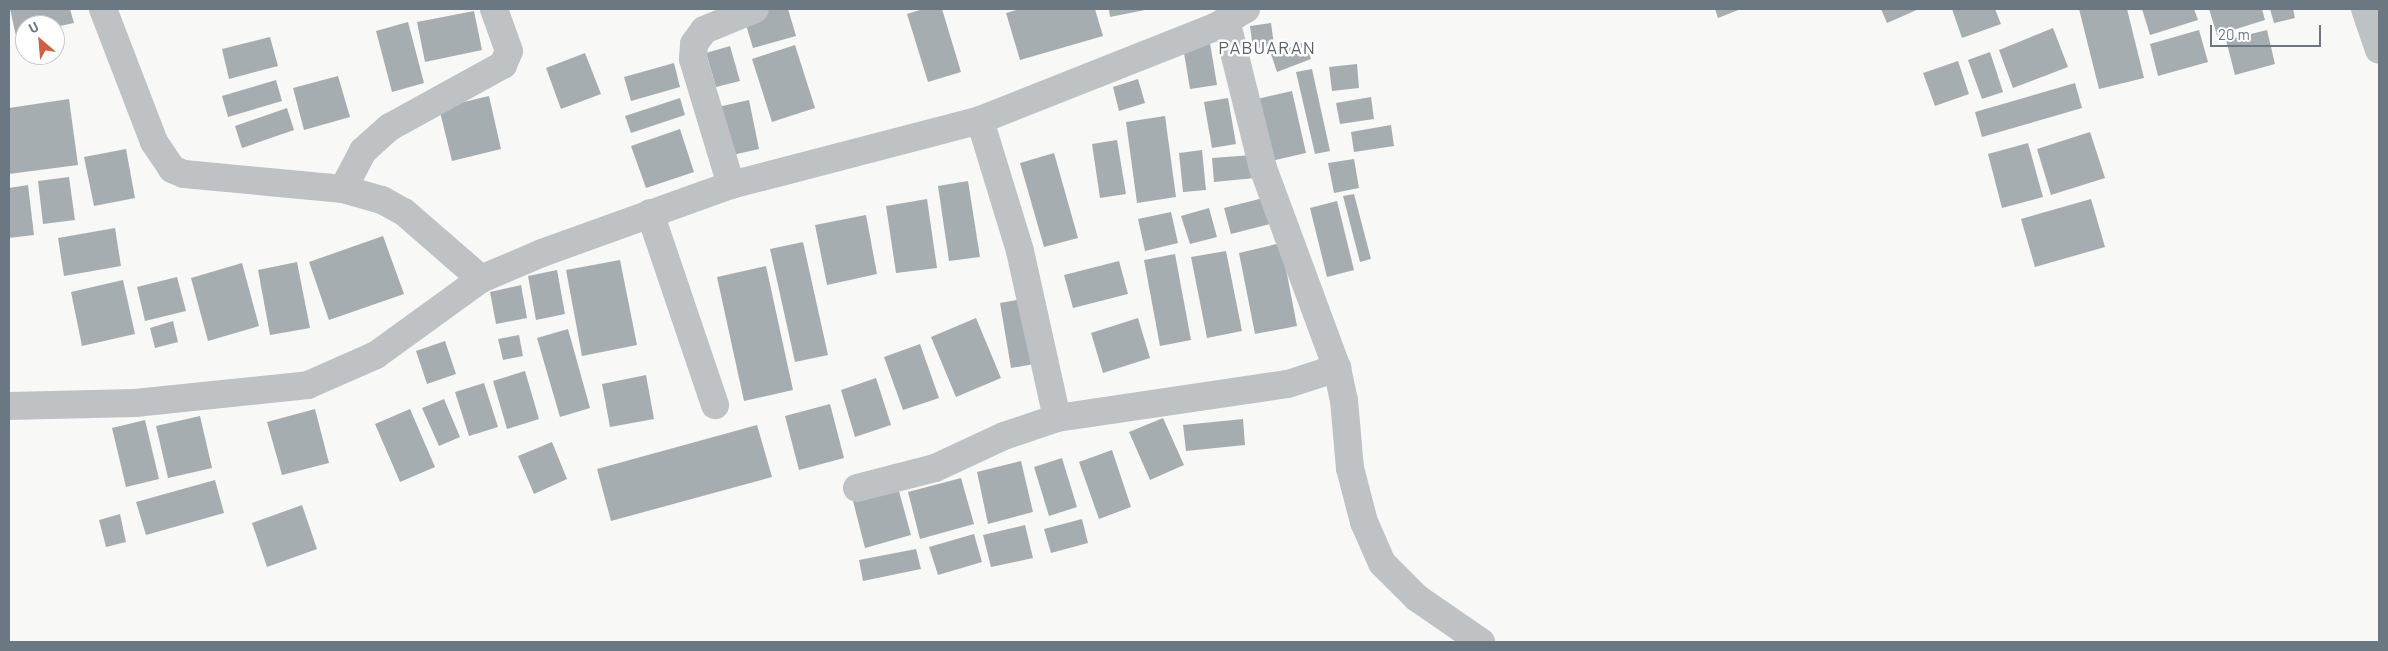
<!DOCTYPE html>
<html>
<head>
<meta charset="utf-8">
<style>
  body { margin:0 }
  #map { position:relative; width:2388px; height:651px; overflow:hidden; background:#f8f8f6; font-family:Barlow,sans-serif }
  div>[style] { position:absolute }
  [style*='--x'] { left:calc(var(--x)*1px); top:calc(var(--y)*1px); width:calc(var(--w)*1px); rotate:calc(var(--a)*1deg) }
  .building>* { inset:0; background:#a6adb1 }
  .minor>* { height:28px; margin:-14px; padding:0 14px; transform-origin:14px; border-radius:14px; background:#bec2c4 }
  span { translate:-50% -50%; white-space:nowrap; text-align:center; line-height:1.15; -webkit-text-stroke:5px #fff; paint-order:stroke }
  .quarter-label { font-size:18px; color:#586169; letter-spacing:1px }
  .frame { position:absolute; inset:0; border:10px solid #6b7882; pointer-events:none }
  .north { position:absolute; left:15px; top:15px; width:50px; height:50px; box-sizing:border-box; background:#fff; border:1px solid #c4c9cd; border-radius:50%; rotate:333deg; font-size:14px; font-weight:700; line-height:20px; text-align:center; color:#6b7882 }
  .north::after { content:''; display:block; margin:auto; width:18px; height:22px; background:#cd6141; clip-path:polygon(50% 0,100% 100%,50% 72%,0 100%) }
  .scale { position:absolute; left:2210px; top:25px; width:111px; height:22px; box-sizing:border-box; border:2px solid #6b7882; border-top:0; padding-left:6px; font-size:15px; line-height:18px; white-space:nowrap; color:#6b7882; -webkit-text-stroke:4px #fff; paint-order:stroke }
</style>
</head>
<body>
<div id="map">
  <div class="building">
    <i style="clip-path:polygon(10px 9px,70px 9px,74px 23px,55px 27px,25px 25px,25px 34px,16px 36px)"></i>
    <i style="clip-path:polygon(766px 9px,788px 9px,796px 36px,753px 48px,743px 15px)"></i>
    <i style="clip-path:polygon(923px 9px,942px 9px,961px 72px,928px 82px,907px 14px)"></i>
    <i style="clip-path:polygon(1020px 9px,1095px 9px,1103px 36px,1020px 60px,1006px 13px)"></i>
    <i style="clip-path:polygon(1109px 9px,1144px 9px,1145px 10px,1110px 17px)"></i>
    <i style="clip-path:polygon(1715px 9px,1741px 9px,1718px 18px)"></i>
    <i style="clip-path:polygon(1881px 9px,1919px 9px,1887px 23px)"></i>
    <i style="clip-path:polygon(1952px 9px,1995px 9px,2001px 24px,1962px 38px)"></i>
    <i style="clip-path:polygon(2079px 9px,2127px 9px,2144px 78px,2099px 89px)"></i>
    <i style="clip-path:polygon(2142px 9px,2194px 9px,2198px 20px,2150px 35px)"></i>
    <i style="clip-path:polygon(2209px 9px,2262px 9px,2265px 20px,2217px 35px)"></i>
    <i style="clip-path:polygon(2270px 9px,2293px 9px,2295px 18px,2274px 23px)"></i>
    <i style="clip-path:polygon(474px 11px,482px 50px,425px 62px,417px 22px)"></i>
    <i style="clip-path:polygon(408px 22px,424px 83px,392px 92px,376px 31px)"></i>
    <i style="clip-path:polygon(1271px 23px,1274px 45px,1253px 49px,1250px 26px)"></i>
    <i style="clip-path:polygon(2053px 28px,2068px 67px,2013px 88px,1999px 50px)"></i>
    <i style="clip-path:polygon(2199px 30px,2208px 62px,2158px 76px,2150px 44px)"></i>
    <i style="clip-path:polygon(2267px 30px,2275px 64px,2235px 75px,2226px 40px)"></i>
    <i style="clip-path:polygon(270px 37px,278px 66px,229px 79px,222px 49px)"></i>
    <i style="clip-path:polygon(1305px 42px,1311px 59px,1277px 72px,1271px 54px)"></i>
    <i style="clip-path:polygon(1210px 43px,1217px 85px,1190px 89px,1183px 47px)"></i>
    <i style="clip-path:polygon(795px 45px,815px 108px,772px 122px,752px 59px)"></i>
    <i style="clip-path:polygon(730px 46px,740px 81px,716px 87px,706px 53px)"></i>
    <i style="clip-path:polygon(1990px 52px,2003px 92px,1982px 99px,1968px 60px)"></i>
    <i style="clip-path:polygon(585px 53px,601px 94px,561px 109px,546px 68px)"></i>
    <i style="clip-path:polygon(1958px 61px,1969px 94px,1935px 106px,1923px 73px)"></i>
    <i style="clip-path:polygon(674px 63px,680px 87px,631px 101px,624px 77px)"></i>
    <i style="clip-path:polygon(1357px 64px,1359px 88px,1332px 91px,1329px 67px)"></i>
    <i style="clip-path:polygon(1312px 69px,1330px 151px,1315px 154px,1296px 72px)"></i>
    <i style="clip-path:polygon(338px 76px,350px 117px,304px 130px,293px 88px)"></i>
    <i style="clip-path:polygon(1138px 79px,1145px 103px,1119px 111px,1113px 87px)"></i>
    <i style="clip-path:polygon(276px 80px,282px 101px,228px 117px,222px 96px)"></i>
    <i style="clip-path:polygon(2075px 83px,2082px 108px,1982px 137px,1975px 112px)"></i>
    <i style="clip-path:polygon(1292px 91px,1306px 153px,1271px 161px,1257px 99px)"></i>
    <i style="clip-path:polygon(489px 96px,501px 149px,452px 161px,439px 108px)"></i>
    <i style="clip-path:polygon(1371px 97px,1374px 119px,1340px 124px,1336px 103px)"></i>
    <i style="clip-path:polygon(680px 98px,685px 115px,631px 133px,625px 116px)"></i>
    <i style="clip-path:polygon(1228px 98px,1236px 144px,1212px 148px,1204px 102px)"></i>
    <i style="clip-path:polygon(69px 99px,78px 165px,9px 174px,9px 108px)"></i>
    <i style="clip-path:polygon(749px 100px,759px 149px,728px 156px,718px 107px)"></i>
    <i style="clip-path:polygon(287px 108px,294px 130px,242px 148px,235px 126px)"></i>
    <i style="clip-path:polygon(1165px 116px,1176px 197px,1137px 203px,1126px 122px)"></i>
    <i style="clip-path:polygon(1391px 125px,1394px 146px,1354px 152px,1351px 132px)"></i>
    <i style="clip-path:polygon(680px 129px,694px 172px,646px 188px,631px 146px)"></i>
    <i style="clip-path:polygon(2090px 132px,2105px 178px,2051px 195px,2037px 149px)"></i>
    <i style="clip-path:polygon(1117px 140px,1126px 194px,1100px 198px,1092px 144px)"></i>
    <i style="clip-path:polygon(2028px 143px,2043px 197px,2002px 208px,1988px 154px)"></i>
    <i style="clip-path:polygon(126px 149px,135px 198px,94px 206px,84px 157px)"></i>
    <i style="clip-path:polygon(1202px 150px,1206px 190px,1183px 192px,1179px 153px)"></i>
    <i style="clip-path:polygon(1054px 153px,1078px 238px,1044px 247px,1020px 163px)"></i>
    <i style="clip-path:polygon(1252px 155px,1255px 178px,1214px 182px,1212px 158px)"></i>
    <i style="clip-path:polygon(1354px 159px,1359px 188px,1334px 193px,1328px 163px)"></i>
    <i style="clip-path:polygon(69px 177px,75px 220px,43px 224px,38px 181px)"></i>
    <i style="clip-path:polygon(968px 181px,980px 257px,949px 261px,938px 186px)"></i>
    <i style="clip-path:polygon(28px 185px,34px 235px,9px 238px,9px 188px)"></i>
    <i style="clip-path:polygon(1354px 194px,1371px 259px,1360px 262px,1343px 196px)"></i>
    <i style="clip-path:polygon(1271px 196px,1278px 222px,1231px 234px,1224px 208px)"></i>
    <i style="clip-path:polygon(927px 199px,937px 268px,896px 273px,886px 206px)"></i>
    <i style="clip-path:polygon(2091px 199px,2105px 247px,2035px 267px,2021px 219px)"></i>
    <i style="clip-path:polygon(1337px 201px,1354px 270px,1327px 277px,1310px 208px)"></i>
    <i style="clip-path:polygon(1209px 208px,1217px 237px,1190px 244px,1181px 216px)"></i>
    <i style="clip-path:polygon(1171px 212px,1178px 243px,1145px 251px,1138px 219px)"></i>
    <i style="clip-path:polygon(866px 215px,877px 274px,827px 285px,815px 225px)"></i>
    <i style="clip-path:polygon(115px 228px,121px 266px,64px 276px,58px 238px)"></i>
    <i style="clip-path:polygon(383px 236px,404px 294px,329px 320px,309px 262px)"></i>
    <i style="clip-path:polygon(803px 242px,828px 355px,795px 362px,770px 249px)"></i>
    <i style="clip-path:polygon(1281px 243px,1297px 326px,1255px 334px,1239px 253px)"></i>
    <i style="clip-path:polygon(1226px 251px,1242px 331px,1207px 338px,1191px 257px)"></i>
    <i style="clip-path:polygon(1175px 254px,1191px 340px,1160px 346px,1144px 260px)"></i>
    <i style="clip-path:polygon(620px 260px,637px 345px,582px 356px,566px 270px)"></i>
    <i style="clip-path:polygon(1119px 261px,1128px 294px,1073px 308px,1064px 275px)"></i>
    <i style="clip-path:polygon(297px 262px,310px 328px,270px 335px,258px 270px)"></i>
    <i style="clip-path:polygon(242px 263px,259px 326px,208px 341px,191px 278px)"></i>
    <i style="clip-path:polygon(766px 266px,793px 390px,744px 401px,717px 277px)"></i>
    <i style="clip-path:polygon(557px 270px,565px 314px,536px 320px,528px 276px)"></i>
    <i style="clip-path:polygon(177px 277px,186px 311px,145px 321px,137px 287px)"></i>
    <i style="clip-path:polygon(123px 280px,135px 334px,82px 346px,71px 292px)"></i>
    <i style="clip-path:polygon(521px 285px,527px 318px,496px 324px,490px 292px)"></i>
    <i style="clip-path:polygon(1023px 299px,1034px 364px,1011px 368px,1000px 303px)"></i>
    <i style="clip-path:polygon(976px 318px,1001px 378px,956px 397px,931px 337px)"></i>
    <i style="clip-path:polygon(1138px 318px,1150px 358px,1103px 373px,1091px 333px)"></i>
    <i style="clip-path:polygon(173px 321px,178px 342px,155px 348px,150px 328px)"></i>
    <i style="clip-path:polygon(568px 329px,590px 408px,560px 417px,537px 338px)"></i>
    <i style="clip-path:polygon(519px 335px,523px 356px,503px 360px,498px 339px)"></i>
    <i style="clip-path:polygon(445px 341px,456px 374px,427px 384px,416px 351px)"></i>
    <i style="clip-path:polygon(920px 344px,939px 398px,903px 410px,884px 357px)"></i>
    <i style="clip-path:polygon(525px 371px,539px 419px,507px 429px,493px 381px)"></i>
    <i style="clip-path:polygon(646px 375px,654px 419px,610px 427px,602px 384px)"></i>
    <i style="clip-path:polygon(876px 378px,891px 425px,855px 437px,841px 390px)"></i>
    <i style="clip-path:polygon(484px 383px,498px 427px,469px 436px,455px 392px)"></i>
    <i style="clip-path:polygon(444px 399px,460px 437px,439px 446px,422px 408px)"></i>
    <i style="clip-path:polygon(830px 404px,844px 458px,799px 470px,785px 416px)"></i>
    <i style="clip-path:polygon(315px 409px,329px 463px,282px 475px,267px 422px)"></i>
    <i style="clip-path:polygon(410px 409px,435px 467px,400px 482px,375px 424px)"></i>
    <i style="clip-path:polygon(200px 416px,212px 468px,168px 478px,156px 426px)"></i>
    <i style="clip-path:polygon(1163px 418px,1184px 465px,1150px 480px,1129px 432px)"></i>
    <i style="clip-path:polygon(1243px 419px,1245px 445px,1186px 451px,1183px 425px)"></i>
    <i style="clip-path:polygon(145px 420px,159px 479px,126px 487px,112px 428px)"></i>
    <i style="clip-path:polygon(757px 425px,772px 477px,611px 521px,597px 469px)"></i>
    <i style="clip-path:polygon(552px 442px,567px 479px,534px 494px,518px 456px)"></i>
    <i style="clip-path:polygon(1112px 450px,1131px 507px,1099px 519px,1079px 462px)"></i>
    <i style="clip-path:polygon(1062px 458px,1077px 507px,1049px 516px,1034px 467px)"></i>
    <i style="clip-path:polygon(1021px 461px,1033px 512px,988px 524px,977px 472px)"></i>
    <i style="clip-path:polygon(961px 478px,974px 524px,920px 539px,908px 492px)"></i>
    <i style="clip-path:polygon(215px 480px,224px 513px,146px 535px,136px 502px)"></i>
    <i style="clip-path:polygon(897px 484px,911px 535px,865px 548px,852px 497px)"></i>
    <i style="clip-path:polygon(302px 505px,317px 549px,267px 567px,252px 523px)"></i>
    <i style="clip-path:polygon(120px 514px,126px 542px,106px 547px,99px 520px)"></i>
    <i style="clip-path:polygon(1082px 519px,1088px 543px,1051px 553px,1044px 529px)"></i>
    <i style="clip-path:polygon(1025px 525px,1033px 558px,991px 567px,983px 535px)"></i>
    <i style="clip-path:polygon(974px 534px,982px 562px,938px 575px,929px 547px)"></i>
    <i style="clip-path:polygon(916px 549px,921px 569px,863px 581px,859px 560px)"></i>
  </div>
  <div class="minor">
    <i style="--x:103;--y:9;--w:142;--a:69"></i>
    <i style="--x:154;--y:142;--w:32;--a:56"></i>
    <i style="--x:172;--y:169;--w:13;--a:23"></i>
    <i style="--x:184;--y:174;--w:160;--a:5.4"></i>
    <i style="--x:343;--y:189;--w:41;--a:15.8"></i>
    <i style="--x:382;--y:200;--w:25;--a:29"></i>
    <i style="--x:404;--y:212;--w:102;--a:41"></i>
    <i style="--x:2365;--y:9;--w:43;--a:71.1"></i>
    <i style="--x:1226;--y:20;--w:153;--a:76"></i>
    <i style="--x:1263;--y:168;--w:213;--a:69.7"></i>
    <i style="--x:980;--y:120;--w:137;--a:73"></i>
    <i style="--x:1020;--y:251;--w:171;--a:77.5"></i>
    <i style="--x:1057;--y:418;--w:233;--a:-8.4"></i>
    <i style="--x:1288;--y:384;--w:52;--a:-18.1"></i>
    <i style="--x:1337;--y:368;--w:33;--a:78"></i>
    <i style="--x:1344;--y:400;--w:68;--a:85"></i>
    <i style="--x:1350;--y:468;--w:56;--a:75.5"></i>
    <i style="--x:1364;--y:522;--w:45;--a:66.3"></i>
    <i style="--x:1382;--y:563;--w:49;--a:45"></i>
    <i style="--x:1417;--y:598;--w:78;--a:34.5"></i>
    <i style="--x:731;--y:185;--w:132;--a:-106.8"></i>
    <i style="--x:693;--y:59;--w:15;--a:-86"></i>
    <i style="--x:694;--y:44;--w:17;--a:-54"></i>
    <i style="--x:704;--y:30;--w:55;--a:-22.4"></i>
    <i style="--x:343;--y:189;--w:43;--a:-62.2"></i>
    <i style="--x:363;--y:151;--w:36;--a:-42"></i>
    <i style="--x:390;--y:127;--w:129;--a:-28.8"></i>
    <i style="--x:503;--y:65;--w:15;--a:-67"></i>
    <i style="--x:509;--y:51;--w:45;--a:-109.7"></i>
    <i style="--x:650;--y:213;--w:203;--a:71.3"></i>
    <i style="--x:9;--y:406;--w:126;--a:-1.4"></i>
    <i style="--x:135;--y:403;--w:174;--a:-5.9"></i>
    <i style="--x:308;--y:385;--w:74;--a:-23.8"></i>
    <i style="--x:376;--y:355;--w:130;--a:-35.9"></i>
    <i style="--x:481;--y:279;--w:66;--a:-23.1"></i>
    <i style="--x:542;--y:253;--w:201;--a:-19.8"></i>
    <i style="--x:731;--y:185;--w:257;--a:-14.6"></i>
    <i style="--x:980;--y:120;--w:253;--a:-21.6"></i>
    <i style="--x:1215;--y:27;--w:36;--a:-30"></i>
    <i style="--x:857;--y:488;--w:81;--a:-14.4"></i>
    <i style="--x:935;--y:468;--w:76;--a:-24.9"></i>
    <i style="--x:1004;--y:436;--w:56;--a:-18.8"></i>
  </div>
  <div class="quarter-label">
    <span style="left:1267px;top:47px">PABUARAN</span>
  </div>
  <div class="frame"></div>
  <div class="north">U</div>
  <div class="scale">20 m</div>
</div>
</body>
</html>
